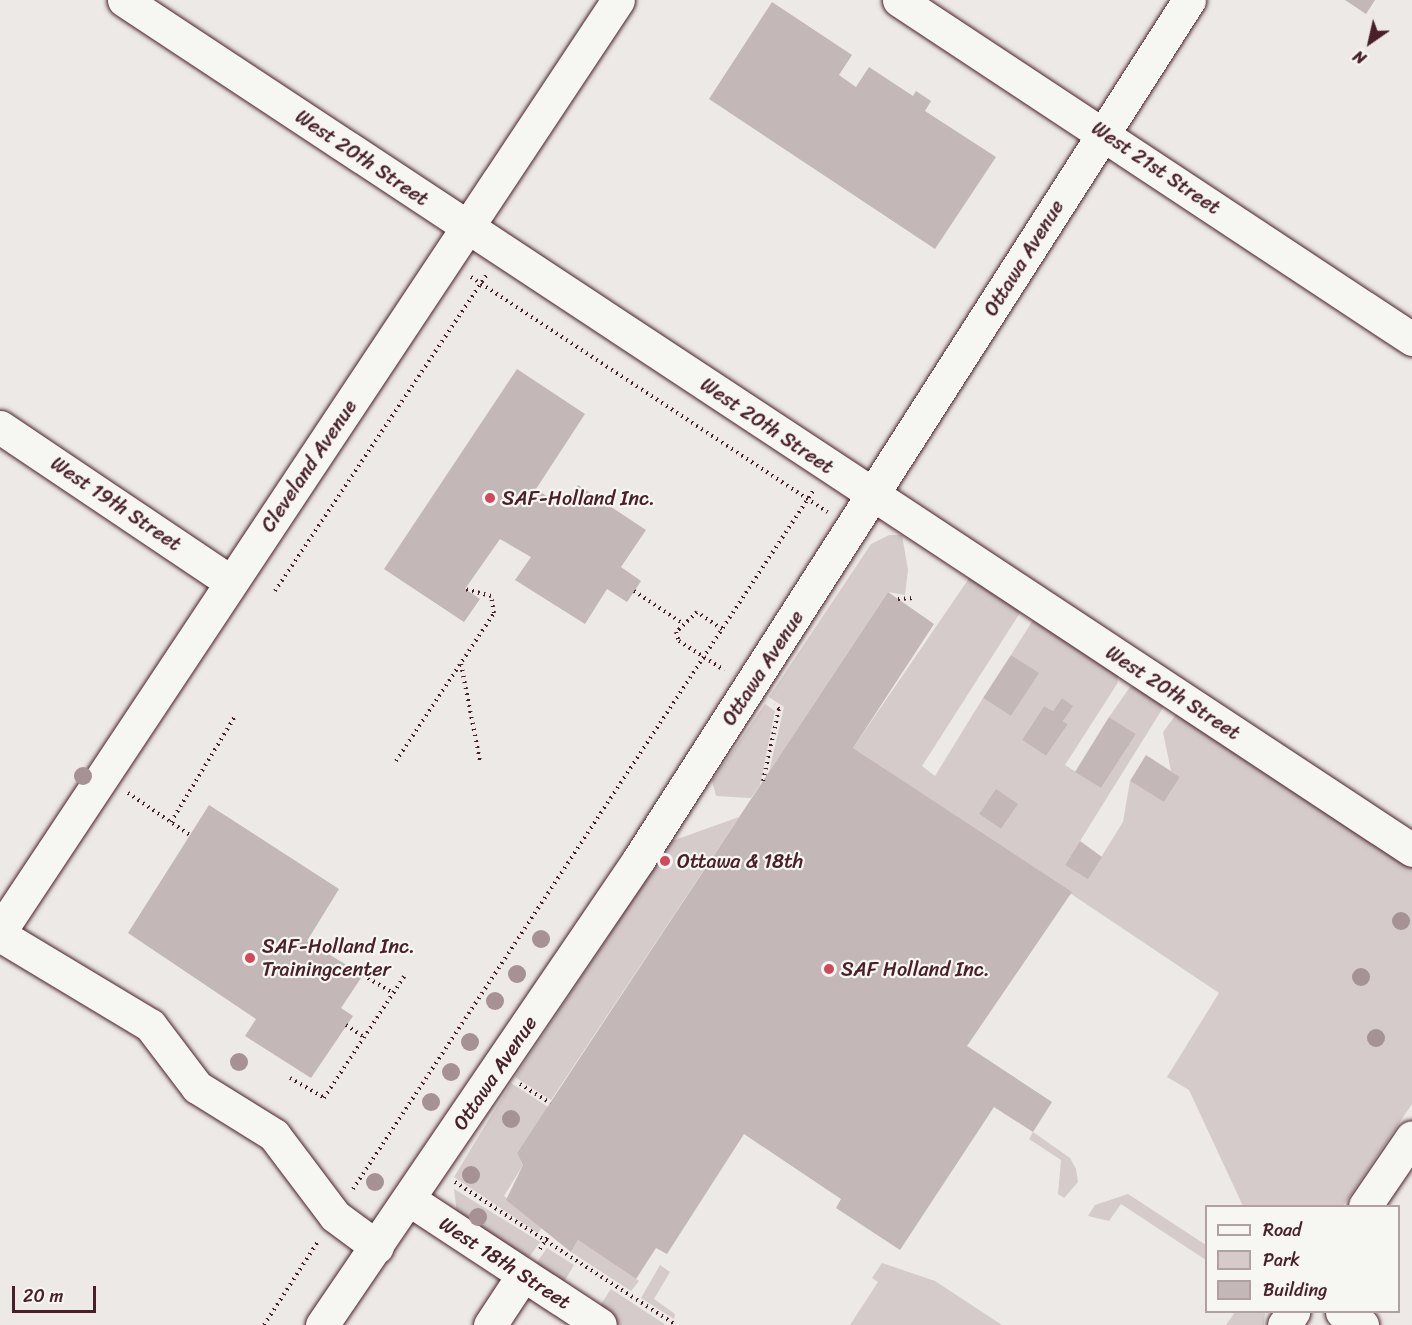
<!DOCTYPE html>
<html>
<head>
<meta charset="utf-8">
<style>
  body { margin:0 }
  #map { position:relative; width:1412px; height:1325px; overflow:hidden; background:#ece9e6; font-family:Sriracha,sans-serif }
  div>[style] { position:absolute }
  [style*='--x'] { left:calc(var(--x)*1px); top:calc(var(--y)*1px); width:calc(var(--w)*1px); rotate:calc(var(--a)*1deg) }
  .green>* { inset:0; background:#d4cbca }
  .building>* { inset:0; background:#c4b7b7 }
  .path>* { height:4px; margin-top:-2px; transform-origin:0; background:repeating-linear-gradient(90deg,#4a1f2b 0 1.5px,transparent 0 6px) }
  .roads { filter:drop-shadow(0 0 2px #4a1f2b) drop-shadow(0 0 2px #4a1f2b) }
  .minor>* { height:33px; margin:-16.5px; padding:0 16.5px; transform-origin:16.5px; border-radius:16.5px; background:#f6f6f2 }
  .trees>* { width:18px; height:18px; margin:-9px; border-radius:50%; background:#a69295 }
  .dots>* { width:16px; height:16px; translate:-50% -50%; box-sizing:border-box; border:3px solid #f6f6f2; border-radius:50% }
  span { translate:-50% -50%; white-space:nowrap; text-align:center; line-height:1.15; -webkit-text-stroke:4.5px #f6f6f2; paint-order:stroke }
  .street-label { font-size:20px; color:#4a1f2b }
  .poi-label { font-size:20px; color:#4a1f2b }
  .left { translate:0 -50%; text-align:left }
  .legend { position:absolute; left:1205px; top:1205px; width:195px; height:108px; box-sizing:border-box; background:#f6f6f2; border:2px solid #b1a0a2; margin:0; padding:8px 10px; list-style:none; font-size:18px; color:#4a1f2b }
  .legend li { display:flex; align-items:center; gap:12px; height:30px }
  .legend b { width:30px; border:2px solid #b1a0a2 }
  .north { position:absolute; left:1340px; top:12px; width:60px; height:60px; -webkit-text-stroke:4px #f6f6f2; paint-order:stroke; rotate:214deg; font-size:16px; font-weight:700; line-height:24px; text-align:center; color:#4a1f2b }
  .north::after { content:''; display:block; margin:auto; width:21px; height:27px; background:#4a1f2b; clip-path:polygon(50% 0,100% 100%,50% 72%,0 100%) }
  .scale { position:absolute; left:12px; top:1286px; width:84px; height:27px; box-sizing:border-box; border:3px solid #4a1f2b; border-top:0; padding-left:8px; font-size:18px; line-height:21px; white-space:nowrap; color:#4a1f2b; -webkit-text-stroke:4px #f6f6f2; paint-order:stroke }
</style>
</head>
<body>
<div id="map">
  <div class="green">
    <i style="clip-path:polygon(889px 535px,902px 535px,908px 570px,905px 595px,888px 592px,769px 772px,784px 707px,769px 697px,871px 544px)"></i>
    <i style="clip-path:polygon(evenodd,972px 574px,1020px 605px,1020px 613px,922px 766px,935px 776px,983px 698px,1011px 716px,1038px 673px,1011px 655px,1033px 620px,1119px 671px,1117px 684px,1065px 765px,1101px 788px,1136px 734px,1109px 717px,1130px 687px,1141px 685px,1166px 703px,1065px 865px,1088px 878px,1123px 822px,1130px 781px,1164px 802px,1180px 777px,1171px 771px,1163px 732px,1178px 712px,1412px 864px,1412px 1104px,1343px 1206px,1243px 1206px,1189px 1090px,1167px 1077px,1219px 993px,853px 748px,972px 574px,1062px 698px,1072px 706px,1063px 721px,1068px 724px,1046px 756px,1022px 740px,1044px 706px,1053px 711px,1062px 698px,972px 574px,996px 790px,1017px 805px,1001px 829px,979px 814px,996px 790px)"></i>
    <i style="clip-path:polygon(765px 704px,775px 711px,760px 785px,751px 798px,716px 796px,712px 781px)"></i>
    <i style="clip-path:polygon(739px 817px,551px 1100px,515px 1077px,672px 841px)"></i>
    <i style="clip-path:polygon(511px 1083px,548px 1107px,517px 1153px,523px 1165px,504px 1196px,543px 1226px,538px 1233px,454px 1177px)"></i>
    <i style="clip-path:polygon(1033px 1132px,1070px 1158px,1076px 1169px,1078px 1182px,1064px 1198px,1058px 1194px,1061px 1160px,1029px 1139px)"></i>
    <i style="clip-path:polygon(454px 1189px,540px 1242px,527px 1260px,457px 1213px)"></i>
    <i style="clip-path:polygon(1128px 1194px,1206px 1245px,1206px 1260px,1121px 1204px,1109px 1221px,1088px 1216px,1095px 1205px)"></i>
    <i style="clip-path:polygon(578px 1240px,639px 1281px,631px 1291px,571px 1252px)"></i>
    <i style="clip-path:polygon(547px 1248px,574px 1265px,561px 1287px,533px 1268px)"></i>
    <i style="clip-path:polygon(882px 1263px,935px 1281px,1002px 1325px,850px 1325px,878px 1282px,872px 1278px)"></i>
    <i style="clip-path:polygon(660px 1265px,670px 1272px,654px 1299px,675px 1314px,674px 1319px,641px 1298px)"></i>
    <i style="clip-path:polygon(611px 1289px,666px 1325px,620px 1325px,597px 1310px)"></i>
    <i style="clip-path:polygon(1235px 1312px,1265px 1312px,1264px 1325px,1226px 1325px)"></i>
  </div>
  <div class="building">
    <i style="clip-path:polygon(1345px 0,1375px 0,1366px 14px)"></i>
    <i style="clip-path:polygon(772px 2px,852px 55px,839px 75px,856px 87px,869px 67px,913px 96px,916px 91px,931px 101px,925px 111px,996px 157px,935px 249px,709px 99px)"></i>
    <i style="clip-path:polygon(517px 369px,585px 414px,536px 489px,563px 507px,578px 485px,646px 530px,621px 567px,641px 581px,627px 602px,607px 589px,585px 624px,515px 580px,531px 557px,500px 539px,465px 589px,480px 599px,464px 622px,384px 569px)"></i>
    <i style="clip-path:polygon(888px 592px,934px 624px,853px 748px,1072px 892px,967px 1046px,1052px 1102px,1033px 1132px,994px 1107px,900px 1250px,836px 1208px,841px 1199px,744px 1134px,667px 1254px,656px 1248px,636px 1279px,578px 1240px,571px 1252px,506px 1200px,523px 1165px,517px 1153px)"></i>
    <i style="clip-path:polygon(1011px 655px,1039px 673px,1011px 716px,983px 698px)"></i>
    <i style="clip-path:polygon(1062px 698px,1073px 706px,1063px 721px,1068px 724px,1046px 756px,1022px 740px,1044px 706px,1053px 711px)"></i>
    <i style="clip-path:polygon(1109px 717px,1136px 734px,1101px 788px,1075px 772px)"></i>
    <i style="clip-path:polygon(1146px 755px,1180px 777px,1164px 802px,1130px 781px)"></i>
    <i style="clip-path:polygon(996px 789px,1018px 804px,1001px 829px,979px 814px)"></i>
    <i style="clip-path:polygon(209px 805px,339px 889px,307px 941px,363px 975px,341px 1008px,353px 1016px,311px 1078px,245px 1036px,256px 1019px,128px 933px)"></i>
    <i style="clip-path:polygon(1080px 841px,1102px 857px,1088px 879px,1065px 865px)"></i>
  </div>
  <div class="path">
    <i style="--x:471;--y:277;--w:427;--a:33.4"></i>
    <i style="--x:275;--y:591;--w:381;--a:-56.2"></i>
    <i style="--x:634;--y:591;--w:58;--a:33.7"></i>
    <i style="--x:898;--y:599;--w:16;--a:-4"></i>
    <i style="--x:722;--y:629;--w:30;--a:-146"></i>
    <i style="--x:697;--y:612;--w:29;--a:136"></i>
    <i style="--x:676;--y:632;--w:9;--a:72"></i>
    <i style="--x:679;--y:641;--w:54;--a:32.8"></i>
    <i style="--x:461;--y:664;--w:99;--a:78.9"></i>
    <i style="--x:396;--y:761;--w:178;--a:-56.5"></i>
    <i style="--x:494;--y:613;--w:17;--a:-100"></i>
    <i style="--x:491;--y:596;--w:27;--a:-165"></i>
    <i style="--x:763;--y:781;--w:74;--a:-77.5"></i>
    <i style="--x:779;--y:709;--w:6;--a:-141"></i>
    <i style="--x:128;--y:793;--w:75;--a:34.1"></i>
    <i style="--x:171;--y:822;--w:122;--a:-58.8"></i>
    <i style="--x:363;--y:975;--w:35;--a:31"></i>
    <i style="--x:346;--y:1025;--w:22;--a:34"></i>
    <i style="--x:290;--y:1078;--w:39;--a:30"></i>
    <i style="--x:324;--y:1098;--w:147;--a:-56.6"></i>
    <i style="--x:520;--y:1084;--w:36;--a:32"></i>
    <i style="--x:455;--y:1182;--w:263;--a:32.9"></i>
    <i style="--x:353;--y:1189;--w:836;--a:-56.61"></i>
    <i style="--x:540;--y:1249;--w:15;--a:-58"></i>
    <i style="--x:264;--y:1325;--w:101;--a:-57.1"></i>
  </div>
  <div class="roads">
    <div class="minor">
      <i style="--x:124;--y:0;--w:1543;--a:33.42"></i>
      <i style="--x:899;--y:0;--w:615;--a:33.46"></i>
      <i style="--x:0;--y:427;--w:278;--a:33.9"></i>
      <i style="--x:0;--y:931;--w:1117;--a:-56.42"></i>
      <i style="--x:0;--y:935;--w:175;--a:31"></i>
      <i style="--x:150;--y:1025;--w:78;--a:52.8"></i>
      <i style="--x:197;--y:1087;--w:91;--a:31.9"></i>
      <i style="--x:274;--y:1135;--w:101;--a:53"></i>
      <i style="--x:335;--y:1216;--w:52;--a:36.4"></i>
      <i style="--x:410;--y:1200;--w:227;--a:33.3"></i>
      <i style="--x:1365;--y:1206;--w:83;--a:-55.7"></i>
      <i style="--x:1342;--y:1312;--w:24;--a:33"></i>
      <i style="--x:322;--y:1325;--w:564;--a:-55.77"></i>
      <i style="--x:639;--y:859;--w:1020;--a:-57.37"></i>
      <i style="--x:490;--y:1325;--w:60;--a:-56.6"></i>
      <i style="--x:1284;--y:1325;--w:16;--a:-55"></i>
    </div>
  </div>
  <div class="trees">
    <i style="left:83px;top:776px"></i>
    <i style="left:1401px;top:921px"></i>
    <i style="left:541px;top:939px"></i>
    <i style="left:517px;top:974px"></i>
    <i style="left:1361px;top:977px"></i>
    <i style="left:495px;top:1001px"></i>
    <i style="left:1376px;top:1038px"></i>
    <i style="left:470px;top:1042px"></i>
    <i style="left:239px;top:1062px"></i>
    <i style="left:451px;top:1072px"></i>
    <i style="left:431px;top:1102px"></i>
    <i style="left:511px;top:1119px"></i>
    <i style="left:471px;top:1175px"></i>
    <i style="left:375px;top:1182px"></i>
    <i style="left:478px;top:1217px"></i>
  </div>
  <div class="dots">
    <i style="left:490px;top:498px;background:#d1495b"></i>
    <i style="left:665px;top:861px;background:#d1495b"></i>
    <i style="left:250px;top:958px;background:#d1495b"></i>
    <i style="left:829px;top:969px;background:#d1495b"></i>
  </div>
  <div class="street-label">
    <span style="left:362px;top:158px;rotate:34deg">West 20th Street</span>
    <span style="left:1156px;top:168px;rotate:34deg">West 21st Street</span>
    <span style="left:1024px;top:258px;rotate:-58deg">Ottawa Avenue</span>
    <span style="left:767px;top:426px;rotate:34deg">West 20th Street</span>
    <span style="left:309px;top:466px;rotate:-56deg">Cleveland Avenue</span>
    <span style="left:116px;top:504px;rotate:34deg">West 19th Street</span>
    <span style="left:763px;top:668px;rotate:-57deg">Ottawa Avenue</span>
    <span style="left:1173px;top:693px;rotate:33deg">West 20th Street</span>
    <span style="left:495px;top:1073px;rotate:-56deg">Ottawa Avenue</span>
    <span style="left:505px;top:1263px;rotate:33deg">West 18th Street</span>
  </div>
  <div class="poi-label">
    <span class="left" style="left:502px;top:498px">SAF-Holland Inc.</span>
    <span class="left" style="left:677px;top:861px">Ottawa &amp; 18th</span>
    <span class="left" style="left:262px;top:958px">SAF-Holland Inc.<br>Trainingcenter</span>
    <span class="left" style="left:841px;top:969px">SAF Holland Inc.</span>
  </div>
  <ul class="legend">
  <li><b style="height:8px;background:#f6f6f2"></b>Road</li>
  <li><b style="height:16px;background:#d4cbca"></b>Park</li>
  <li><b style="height:16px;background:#c4b7b7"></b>Building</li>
  </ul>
  <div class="north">N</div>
  <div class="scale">20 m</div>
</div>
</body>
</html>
